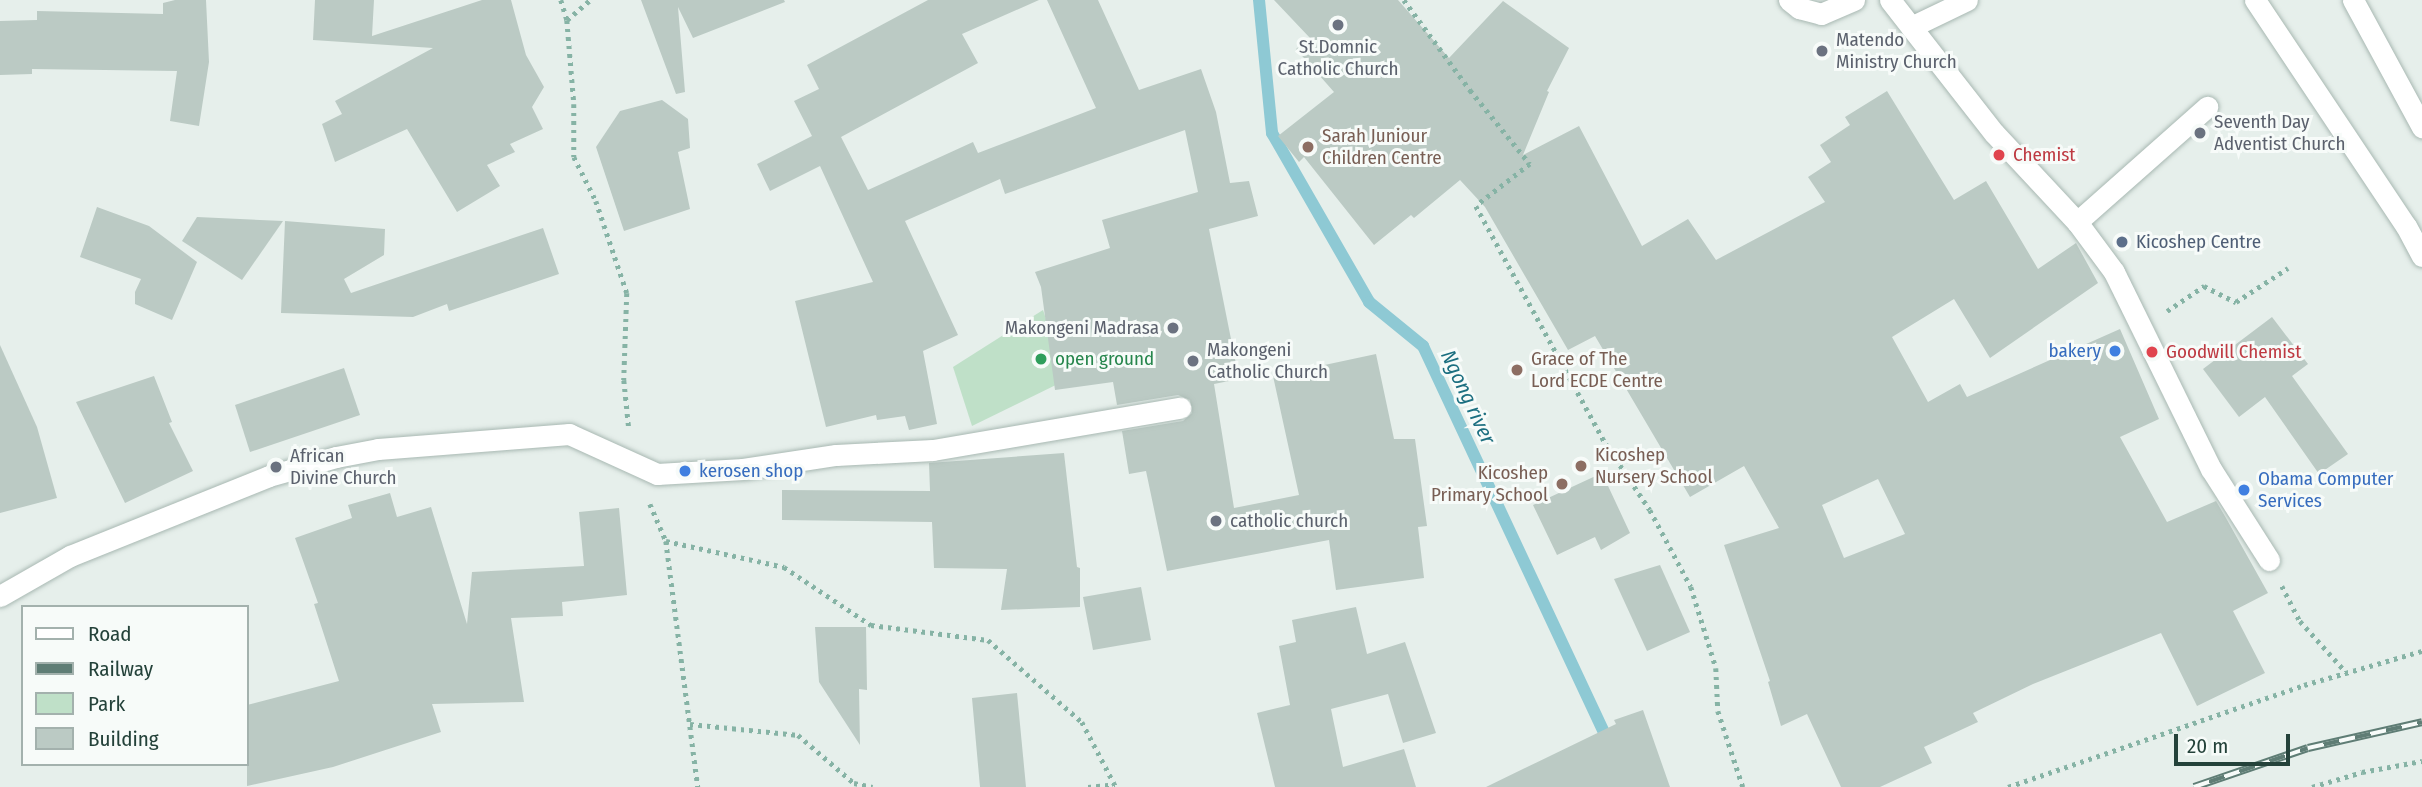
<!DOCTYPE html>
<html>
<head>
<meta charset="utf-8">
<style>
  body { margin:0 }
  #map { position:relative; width:2422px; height:787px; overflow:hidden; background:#e6efeb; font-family:"Fira Sans Condensed",sans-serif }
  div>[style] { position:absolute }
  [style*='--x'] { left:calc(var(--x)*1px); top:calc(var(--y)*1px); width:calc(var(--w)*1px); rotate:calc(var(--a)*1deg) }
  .green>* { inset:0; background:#bfe0c8 }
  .stream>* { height:12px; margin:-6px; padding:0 6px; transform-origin:6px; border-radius:6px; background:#8ec9d4 }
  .building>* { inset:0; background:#bbcac4 }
  .path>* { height:4.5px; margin-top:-2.25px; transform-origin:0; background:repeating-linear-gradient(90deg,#86b3a5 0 3.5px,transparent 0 8.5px) }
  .roads { filter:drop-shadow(0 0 2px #a8b8b2) drop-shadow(0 0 2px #a8b8b2) }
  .minor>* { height:21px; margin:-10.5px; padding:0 10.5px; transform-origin:10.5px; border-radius:10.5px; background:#fff }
  .secondary>* { height:21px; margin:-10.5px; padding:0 10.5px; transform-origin:10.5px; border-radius:10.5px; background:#fff }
  .rail>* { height:8px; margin-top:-4px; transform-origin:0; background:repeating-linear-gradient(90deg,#f7fbf9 0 16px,#5f7d75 0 32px); box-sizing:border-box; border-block:2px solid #5f7d75 }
  .dots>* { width:19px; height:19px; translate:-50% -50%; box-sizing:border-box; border:4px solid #f7fbf9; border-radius:50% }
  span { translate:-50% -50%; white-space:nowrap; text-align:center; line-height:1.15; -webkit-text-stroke:6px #f7fbf9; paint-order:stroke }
  .worship-label { font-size:19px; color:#5b616d }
  .left { translate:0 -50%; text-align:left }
  .right { translate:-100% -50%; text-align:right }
  .education-label { font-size:19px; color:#785e54 }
  .health-label { font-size:19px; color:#be3a42 }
  .service-label { font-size:19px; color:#4e5e75 }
  .shop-label { font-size:19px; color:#366cbe }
  .leisure-label { font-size:19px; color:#27864d }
  .water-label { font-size:21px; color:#1c6f80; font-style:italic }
  .legend { position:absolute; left:21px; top:605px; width:228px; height:161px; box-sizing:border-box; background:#f7fbf9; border:2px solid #a3b1ad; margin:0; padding:9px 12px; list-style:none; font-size:21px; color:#24423a }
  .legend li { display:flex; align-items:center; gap:14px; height:35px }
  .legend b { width:35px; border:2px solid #a3b1ad }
  .scale { position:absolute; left:2174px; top:734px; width:116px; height:32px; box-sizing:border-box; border:4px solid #24423a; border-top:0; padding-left:9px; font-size:21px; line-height:24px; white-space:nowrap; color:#24423a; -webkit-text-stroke:5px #f7fbf9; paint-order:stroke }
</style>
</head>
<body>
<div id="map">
  <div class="green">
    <i style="clip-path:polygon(1043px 310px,1066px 380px,972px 426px,953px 367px)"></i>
  </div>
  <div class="stream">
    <i style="--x:1259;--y:0;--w:134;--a:84.4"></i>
    <i style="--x:1272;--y:133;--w:195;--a:60.1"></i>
    <i style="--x:1369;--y:302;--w:70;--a:39.2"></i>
    <i style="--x:1423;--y:346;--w:438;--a:64.9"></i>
  </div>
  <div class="building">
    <i style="clip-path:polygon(175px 0,206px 0,209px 62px,199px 126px,170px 121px,177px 71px,32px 69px,32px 74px,0 75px,0 21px,37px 20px,37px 11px,163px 14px,163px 3px)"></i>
    <i style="clip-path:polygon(315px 0,374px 0,372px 36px,482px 0,511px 0,526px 55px,544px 87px,532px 107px,543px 129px,510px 144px,515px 152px,487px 165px,500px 186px,457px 212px,407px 129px,335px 162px,322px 124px,342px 114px,335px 101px,433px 48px,313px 40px)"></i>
    <i style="clip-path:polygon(641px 0,784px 0,785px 2px,693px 38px,678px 7px,685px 92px,676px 94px)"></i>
    <i style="clip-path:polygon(928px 0,1039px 0,962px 34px,978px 63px,841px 137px,868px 190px,973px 142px,978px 153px,1096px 108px,1047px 0,1098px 0,1139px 90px,1201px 69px,1216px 112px,1230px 183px,1249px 181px,1258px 216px,1209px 229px,1239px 379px,1214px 384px,1234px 508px,1299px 495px,1273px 376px,1376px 354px,1394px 439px,1415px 439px,1427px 526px,1418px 527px,1424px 578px,1336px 590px,1329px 540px,1167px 571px,1146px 471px,1129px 474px,1122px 431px,1183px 421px,1192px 413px,1190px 400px,1178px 395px,1117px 405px,1113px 382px,1055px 390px,1041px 287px,1035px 272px,1110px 248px,1102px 220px,1198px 192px,1185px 130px,1005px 194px,1000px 179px,905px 221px,958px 335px,923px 351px,937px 424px,909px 430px,905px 416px,877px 420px,876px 415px,826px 427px,795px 301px,873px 282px,820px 166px,770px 191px,757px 164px,812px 136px,794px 101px,819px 89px,807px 65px)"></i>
    <i style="clip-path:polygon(evenodd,1274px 0,1398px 0,1449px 58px,1503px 1px,1569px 48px,1547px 91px,1549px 92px,1523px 155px,1579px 126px,1642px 246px,1688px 219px,1716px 260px,1825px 202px,1808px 177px,1831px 162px,1820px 145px,1850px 125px,1845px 117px,1887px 91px,1954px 200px,1986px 181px,2038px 269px,2076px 243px,2098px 283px,1990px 358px,1954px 299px,1892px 337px,1928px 402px,1960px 384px,1967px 397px,2120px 329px,2159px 419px,2120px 437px,2167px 522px,2216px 501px,2226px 518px,2268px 593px,2233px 611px,2265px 673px,2197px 706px,2161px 633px,2033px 684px,1973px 713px,1978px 722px,1924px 747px,1932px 763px,1880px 787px,1841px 787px,1807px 714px,1781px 726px,1768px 682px,1770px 681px,1724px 545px,1779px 528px,1744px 466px,1690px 497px,1595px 336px,1568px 350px,1485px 207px,1460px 180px,1414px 218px,1411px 215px,1374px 245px,1304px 157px,1299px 162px,1278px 136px,1334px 92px,1296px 49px,1310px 38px,1274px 0,1878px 479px,1905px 534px,1844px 558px,1822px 505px,1878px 479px)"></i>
    <i style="clip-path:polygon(662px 100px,688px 119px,690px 148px,678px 152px,690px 209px,624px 231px,596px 147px,620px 111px)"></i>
    <i style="clip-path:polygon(97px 207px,149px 226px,197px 262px,172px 320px,135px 304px,135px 292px,141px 279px,80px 257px)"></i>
    <i style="clip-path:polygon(197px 217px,283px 221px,242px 280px,182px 241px)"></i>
    <i style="clip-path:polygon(285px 221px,385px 229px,384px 255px,344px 279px,351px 293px,543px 228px,559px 274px,449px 311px,447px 304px,413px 317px,281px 313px)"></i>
    <i style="clip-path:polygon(2272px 317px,2308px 364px,2292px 376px,2348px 454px,2319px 474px,2265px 397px,2239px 417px,2203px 369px)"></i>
    <i style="clip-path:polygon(0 345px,37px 427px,57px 498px,0 513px)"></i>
    <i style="clip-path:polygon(344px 368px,360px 415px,250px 452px,235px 405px)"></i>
    <i style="clip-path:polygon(154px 376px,172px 422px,169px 423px,193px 471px,125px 503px,76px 402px)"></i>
    <i style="clip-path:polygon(1064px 453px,1077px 567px,1080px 568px,1080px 607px,1001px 610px,1007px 569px,934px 568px,932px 522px,782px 520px,782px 490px,930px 491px,929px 463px)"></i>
    <i style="clip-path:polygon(1602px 473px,1630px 533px,1601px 550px,1595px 537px,1557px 555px,1533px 505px)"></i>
    <i style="clip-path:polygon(390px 493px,397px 517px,431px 507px,467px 624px,472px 572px,584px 566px,579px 512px,619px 508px,627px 595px,562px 602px,563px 616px,511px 618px,524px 702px,432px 704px,441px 732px,333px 767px,247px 786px,247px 705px,339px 681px,314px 604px,318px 603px,295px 538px,352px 518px,348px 505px)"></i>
    <i style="clip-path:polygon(1660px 565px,1690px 632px,1647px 651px,1614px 579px)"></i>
    <i style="clip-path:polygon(1141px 587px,1151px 640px,1093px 650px,1083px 597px)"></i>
    <i style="clip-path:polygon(1356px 607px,1367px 654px,1405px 642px,1436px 733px,1403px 743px,1388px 694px,1331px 709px,1343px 767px,1404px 749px,1416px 787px,1275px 787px,1257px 713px,1290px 705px,1279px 646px,1296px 642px,1292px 620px)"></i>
    <i style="clip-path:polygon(815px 627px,866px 627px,867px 690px,859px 689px,860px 745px,819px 682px)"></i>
    <i style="clip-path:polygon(1017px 693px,1026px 787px,980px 787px,972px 698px)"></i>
    <i style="clip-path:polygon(1643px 710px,1670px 787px,1486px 787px,1616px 724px,1614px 720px)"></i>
  </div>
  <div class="path">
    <i style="--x:561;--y:0;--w:21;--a:73"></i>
    <i style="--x:567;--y:20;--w:84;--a:85.2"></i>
    <i style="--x:574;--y:104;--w:53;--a:90"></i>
    <i style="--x:574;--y:157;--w:49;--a:63.4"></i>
    <i style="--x:596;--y:201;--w:97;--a:71.4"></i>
    <i style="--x:627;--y:293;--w:87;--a:92"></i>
    <i style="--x:624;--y:380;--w:49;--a:84.2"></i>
    <i style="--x:1404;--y:0;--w:112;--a:53.7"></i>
    <i style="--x:1470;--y:90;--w:95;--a:51"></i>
    <i style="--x:1530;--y:164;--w:68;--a:142.1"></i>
    <i style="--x:1476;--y:206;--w:271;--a:61.4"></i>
    <i style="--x:1606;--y:444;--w:79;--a:56.3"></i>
    <i style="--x:1650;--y:510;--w:87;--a:62"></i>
    <i style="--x:1691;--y:587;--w:85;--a:72.8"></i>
    <i style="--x:1716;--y:668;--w:43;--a:87.3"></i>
    <i style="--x:1718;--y:711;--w:80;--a:71.8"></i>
    <i style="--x:567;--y:20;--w:30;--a:-41"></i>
    <i style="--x:2167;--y:311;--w:45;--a:-34"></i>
    <i style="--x:2204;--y:286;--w:36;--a:27"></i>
    <i style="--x:2236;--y:302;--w:62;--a:-33.2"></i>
    <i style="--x:650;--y:504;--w:40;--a:66.6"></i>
    <i style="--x:666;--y:541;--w:248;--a:82.6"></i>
    <i style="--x:666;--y:541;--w:121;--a:12.4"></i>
    <i style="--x:784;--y:567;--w:105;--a:33.7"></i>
    <i style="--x:871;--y:625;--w:118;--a:7.3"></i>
    <i style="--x:988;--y:640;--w:125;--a:41.1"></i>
    <i style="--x:1082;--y:722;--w:73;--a:62.4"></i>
    <i style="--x:2282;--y:586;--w:39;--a:63"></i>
    <i style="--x:2300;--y:621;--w:69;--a:48"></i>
    <i style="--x:690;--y:724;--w:109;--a:5.8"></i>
    <i style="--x:798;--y:735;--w:74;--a:40.6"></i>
    <i style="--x:854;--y:783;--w:19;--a:12"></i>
    <i style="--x:1088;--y:787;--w:27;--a:-6"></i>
    <i style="--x:2008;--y:787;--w:313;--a:-19"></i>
    <i style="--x:2304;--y:685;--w:123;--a:-16.1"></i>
    <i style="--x:2312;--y:787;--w:52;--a:-16.7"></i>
    <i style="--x:2362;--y:772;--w:61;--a:-10.4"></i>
  </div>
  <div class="roads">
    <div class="minor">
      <i style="--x:1789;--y:0;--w:13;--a:39"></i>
      <i style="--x:1799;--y:8;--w:23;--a:15"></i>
      <i style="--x:1821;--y:14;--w:36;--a:-23"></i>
      <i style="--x:1890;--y:0;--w:169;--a:52"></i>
      <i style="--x:1994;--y:133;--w:122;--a:47"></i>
      <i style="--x:2077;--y:222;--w:62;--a:53.5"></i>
      <i style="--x:2114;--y:272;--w:220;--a:63.8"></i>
      <i style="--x:2211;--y:469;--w:108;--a:57.5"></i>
      <i style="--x:1911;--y:27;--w:62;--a:-25.7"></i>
      <i style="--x:2077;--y:222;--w:174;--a:-41.5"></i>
      <i style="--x:0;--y:596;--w:81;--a:-29.7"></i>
      <i style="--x:70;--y:556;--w:214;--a:-21.9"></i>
      <i style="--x:269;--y:476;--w:70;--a:-15.8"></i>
      <i style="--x:336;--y:457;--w:43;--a:-10.8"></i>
      <i style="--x:378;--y:449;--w:192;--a:-4.5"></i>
      <i style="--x:569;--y:434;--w:97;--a:24.4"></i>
      <i style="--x:657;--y:474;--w:86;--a:-3.3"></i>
      <i style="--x:743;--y:469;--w:94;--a:-8.6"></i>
      <i style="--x:836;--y:455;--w:97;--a:-3"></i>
      <i style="--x:933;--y:450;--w:251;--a:-9.7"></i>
    </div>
    <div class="secondary">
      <i style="--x:2255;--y:0;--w:272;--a:56.3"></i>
      <i style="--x:2406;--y:226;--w:34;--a:62"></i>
      <i style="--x:2353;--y:0;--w:145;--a:61.5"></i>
    </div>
  </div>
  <div class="rail">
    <i style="--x:2194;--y:787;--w:120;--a:-18.9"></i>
    <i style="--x:2308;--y:748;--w:117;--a:-12.8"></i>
  </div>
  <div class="dots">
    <i style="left:1338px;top:25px;background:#6b7280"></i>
    <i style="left:1822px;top:51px;background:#6b7280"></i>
    <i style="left:2200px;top:133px;background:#6b7280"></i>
    <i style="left:1308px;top:147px;background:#8d6e63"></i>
    <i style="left:1999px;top:155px;background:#e0444e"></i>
    <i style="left:2122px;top:242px;background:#5c6f8a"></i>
    <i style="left:1173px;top:328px;background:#6b7280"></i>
    <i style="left:2115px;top:351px;background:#3f7fe0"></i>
    <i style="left:2152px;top:352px;background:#e0444e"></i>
    <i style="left:1041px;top:359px;background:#2e9e5b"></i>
    <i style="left:1193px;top:361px;background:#6b7280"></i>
    <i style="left:1517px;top:370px;background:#8d6e63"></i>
    <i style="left:1581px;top:466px;background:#8d6e63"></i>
    <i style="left:276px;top:467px;background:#6b7280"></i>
    <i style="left:685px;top:471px;background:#3f7fe0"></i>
    <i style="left:1562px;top:484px;background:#8d6e63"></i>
    <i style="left:2244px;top:490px;background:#3f7fe0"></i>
    <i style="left:1216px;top:521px;background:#6b7280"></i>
  </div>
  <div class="worship-label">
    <span class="left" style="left:1836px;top:51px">Matendo<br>Ministry Church</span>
    <span style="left:1338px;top:58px">St.Domnic<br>Catholic Church</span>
    <span class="left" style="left:2214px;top:133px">Seventh Day<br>Adventist Church</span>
    <span class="right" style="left:1159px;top:328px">Makongeni Madrasa</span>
    <span class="left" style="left:1207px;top:361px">Makongeni<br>Catholic Church</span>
    <span class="left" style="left:290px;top:467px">African<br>Divine Church</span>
    <span class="left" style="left:1230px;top:521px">catholic church</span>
  </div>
  <div class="education-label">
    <span class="left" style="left:1322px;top:147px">Sarah Juniour<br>Children Centre</span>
    <span class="left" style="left:1531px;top:370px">Grace of The<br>Lord ECDE Centre</span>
    <span class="left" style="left:1595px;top:466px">Kicoshep<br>Nursery School</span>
    <span class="right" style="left:1548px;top:484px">Kicoshep<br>Primary School</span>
  </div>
  <div class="health-label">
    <span class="left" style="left:2013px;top:155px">Chemist</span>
    <span class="left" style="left:2166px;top:352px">Goodwill Chemist</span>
  </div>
  <div class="service-label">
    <span class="left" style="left:2136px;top:242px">Kicoshep Centre</span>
  </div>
  <div class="shop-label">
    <span class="right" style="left:2101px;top:351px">bakery</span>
    <span class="left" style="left:699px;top:471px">kerosen shop</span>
    <span class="left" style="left:2258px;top:490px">Obama Computer<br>Services</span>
  </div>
  <div class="leisure-label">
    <span class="left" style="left:1055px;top:359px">open ground</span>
  </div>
  <div class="water-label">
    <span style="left:1468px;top:397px;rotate:65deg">Ngong river</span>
  </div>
  <ul class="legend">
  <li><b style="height:9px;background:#fff"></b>Road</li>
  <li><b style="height:9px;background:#5f7d75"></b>Railway</li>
  <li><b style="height:19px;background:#bfe0c8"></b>Park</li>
  <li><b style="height:19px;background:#bbcac4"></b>Building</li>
  </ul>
  <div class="scale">20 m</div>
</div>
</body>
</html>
